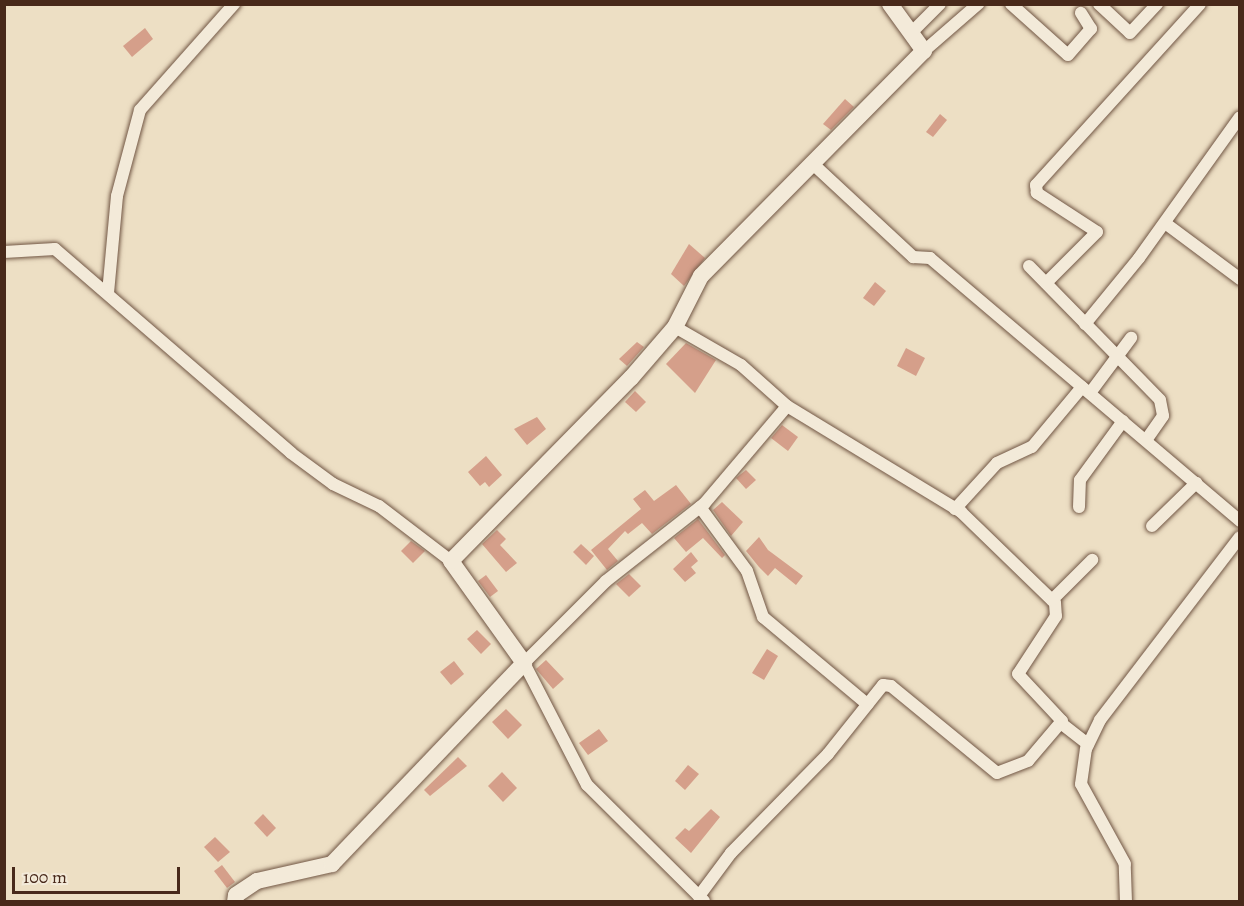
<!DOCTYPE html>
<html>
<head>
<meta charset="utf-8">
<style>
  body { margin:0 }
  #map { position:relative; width:1244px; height:906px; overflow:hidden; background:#eddfc4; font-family:Alegreya,serif }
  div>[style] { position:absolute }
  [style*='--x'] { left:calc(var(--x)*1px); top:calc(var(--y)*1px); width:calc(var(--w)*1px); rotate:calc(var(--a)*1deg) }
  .building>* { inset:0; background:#d59f8a }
  .roads { filter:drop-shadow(0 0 2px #715644) drop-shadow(0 0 2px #715644) }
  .street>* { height:12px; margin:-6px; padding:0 6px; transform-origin:6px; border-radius:6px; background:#f3ead9 }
  .secondary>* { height:16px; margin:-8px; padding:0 8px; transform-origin:8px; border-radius:8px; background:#f3ead9 }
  span { translate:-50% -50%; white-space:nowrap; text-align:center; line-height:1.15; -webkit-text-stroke:6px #f3ead9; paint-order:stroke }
  .frame { position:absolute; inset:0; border:6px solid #48291a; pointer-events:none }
  .scale { position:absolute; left:12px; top:867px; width:168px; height:27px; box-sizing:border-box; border:3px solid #48291a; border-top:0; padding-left:8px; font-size:18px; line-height:21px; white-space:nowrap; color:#48291a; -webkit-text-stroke:4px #f3ead9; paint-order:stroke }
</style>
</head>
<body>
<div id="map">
  <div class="building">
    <i style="clip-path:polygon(145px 28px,153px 39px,132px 57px,123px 46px)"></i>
    <i style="clip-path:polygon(845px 99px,854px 107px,831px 130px,823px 124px)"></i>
    <i style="clip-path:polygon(940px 114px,947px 120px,933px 137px,926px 132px)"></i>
    <i style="clip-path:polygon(689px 244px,705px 258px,684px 286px,671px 274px)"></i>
    <i style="clip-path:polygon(875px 282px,886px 291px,874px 306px,863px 298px)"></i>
    <i style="clip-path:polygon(637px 342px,644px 347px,627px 366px,619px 359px)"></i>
    <i style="clip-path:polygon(686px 343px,716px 360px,695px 393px,666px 364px)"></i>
    <i style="clip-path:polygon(906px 348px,925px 358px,916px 376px,897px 366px)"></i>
    <i style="clip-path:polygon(635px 391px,646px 402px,636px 412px,625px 402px)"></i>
    <i style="clip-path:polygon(537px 417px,546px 429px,527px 445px,514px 429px)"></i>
    <i style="clip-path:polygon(782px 425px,798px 437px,788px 451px,771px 438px)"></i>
    <i style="clip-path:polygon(486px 456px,502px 475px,489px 487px,485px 482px,480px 486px,468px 472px)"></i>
    <i style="clip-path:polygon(746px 470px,756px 480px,746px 489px,736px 478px)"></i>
    <i style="clip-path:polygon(676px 485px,691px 504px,652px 534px,642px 523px,628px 534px,625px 531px,608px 549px,618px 561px,607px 570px,591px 550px,641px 509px,633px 499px,645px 490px,654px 501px)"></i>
    <i style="clip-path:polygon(722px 502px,743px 522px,731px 536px,713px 510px)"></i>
    <i style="clip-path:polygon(698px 519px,725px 555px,722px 558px,703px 538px,686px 552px,674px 538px)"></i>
    <i style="clip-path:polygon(497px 530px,506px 539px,500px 545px,517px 563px,506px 572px,482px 544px)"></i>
    <i style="clip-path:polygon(759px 537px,768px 550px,803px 576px,796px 585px,775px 568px,768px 576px,759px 567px,746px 551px)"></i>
    <i style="clip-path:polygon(411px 541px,425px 551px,413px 563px,401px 551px)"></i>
    <i style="clip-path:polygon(581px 544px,594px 556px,586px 565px,573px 552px)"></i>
    <i style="clip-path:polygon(691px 552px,698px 561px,691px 567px,696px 573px,685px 582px,673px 569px)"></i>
    <i style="clip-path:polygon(629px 574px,641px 586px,629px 597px,616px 584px)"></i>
    <i style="clip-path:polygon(486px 575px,498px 591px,490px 597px,478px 581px)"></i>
    <i style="clip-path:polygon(477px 630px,491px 644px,481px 654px,467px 639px)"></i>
    <i style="clip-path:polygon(767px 649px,778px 656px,764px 680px,752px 673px)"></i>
    <i style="clip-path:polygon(546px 660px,564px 679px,553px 689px,536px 669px)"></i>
    <i style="clip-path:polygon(454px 661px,464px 674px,451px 685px,440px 672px)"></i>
    <i style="clip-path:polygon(506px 709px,522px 725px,508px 739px,492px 722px)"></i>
    <i style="clip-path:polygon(599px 729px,608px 741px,588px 755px,579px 743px)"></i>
    <i style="clip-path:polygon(458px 757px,467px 766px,430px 796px,424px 790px)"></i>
    <i style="clip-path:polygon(688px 765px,699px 774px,685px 790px,675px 781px)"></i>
    <i style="clip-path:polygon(502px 772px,517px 788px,503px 802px,488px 786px)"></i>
    <i style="clip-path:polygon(711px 809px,720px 817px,691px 853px,675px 838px,685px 828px,689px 831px)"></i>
    <i style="clip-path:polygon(263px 814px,276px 828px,267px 837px,254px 823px)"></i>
    <i style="clip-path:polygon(215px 837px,230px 852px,218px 862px,204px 847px)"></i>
    <i style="clip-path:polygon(222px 865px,235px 882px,227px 888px,214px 871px)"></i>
  </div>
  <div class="roads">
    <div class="street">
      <i style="--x:1011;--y:4;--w:76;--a:41.8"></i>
      <i style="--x:1068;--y:55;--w:35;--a:-49"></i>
      <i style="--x:1091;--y:29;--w:19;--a:-122"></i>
      <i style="--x:1099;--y:4;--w:42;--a:43.1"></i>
      <i style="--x:1130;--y:33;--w:40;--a:-47"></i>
      <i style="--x:910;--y:34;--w:42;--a:-45"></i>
      <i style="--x:924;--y:51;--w:72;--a:-41"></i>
      <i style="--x:813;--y:164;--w:137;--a:42.9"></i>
      <i style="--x:913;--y:257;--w:17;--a:3"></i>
      <i style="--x:930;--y:258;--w:407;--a:40.3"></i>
      <i style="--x:1165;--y:223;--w:94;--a:36.7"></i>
      <i style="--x:4;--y:252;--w:51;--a:-3.4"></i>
      <i style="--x:55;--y:249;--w:312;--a:40.8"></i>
      <i style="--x:291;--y:453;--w:52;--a:36.4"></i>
      <i style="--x:333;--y:484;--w:51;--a:25.6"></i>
      <i style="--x:379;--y:506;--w:91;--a:37.4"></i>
      <i style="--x:1029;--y:266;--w:187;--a:45.6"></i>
      <i style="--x:1160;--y:400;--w:16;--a:79"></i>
      <i style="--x:1163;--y:416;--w:29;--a:125"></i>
      <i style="--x:1046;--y:283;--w:72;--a:-45"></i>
      <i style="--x:1097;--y:232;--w:72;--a:-147"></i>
      <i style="--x:1037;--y:193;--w:8;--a:-97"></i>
      <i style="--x:1036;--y:185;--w:244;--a:-47.8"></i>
      <i style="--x:108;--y:293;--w:97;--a:-84.7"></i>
      <i style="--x:117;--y:196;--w:89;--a:-75"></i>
      <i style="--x:140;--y:110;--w:142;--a:-48.4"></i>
      <i style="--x:1085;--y:324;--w:85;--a:-50.7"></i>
      <i style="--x:1139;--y:258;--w:173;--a:-54.4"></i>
      <i style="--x:675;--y:327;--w:76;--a:29.9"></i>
      <i style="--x:741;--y:365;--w:62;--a:41.7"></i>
      <i style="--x:787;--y:406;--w:204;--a:31.3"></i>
      <i style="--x:961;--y:512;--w:131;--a:44.1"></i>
      <i style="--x:1055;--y:603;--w:13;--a:86"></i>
      <i style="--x:1056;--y:616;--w:69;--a:123.2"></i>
      <i style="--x:1018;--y:674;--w:64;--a:46.9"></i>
      <i style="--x:1062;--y:721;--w:52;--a:130.4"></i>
      <i style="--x:1028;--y:761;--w:33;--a:159"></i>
      <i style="--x:997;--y:773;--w:137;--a:-140.6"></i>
      <i style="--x:891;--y:686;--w:8;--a:-173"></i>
      <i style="--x:883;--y:685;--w:88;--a:128.6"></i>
      <i style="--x:828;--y:754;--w:139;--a:134.4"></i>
      <i style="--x:731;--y:853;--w:54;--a:126.7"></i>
      <i style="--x:1090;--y:393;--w:69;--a:-53.3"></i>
      <i style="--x:700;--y:507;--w:79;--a:53.7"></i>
      <i style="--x:747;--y:571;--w:49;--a:70.8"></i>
      <i style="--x:763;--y:617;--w:136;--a:39.9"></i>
      <i style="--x:1079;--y:507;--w:27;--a:-88"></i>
      <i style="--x:1080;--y:480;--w:73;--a:-53.9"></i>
      <i style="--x:955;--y:509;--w:62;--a:-47.6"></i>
      <i style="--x:997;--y:463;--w:38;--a:-25"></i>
      <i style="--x:1032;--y:447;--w:78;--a:-50.2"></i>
      <i style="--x:1152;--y:526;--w:62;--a:-44.3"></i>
      <i style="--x:1052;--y:600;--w:57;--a:-45"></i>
      <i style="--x:1062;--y:724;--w:33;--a:38"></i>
      <i style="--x:704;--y:901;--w:165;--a:-135.2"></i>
      <i style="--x:587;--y:785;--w:137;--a:-117.3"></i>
      <i style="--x:524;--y:663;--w:116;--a:-45"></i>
      <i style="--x:606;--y:581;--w:125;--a:-38.2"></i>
      <i style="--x:704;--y:504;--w:128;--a:-49.7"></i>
      <i style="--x:1126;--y:902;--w:38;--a:-92"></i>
      <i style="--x:1125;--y:864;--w:91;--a:-118.8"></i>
      <i style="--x:1081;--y:784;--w:35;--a:-82"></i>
      <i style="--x:1086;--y:749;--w:32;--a:-64"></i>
      <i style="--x:1100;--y:720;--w:230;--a:-52.6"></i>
    </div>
    <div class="secondary">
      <i style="--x:235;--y:902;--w:7;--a:-82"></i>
      <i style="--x:236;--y:895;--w:25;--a:-34"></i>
      <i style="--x:257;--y:881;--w:77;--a:-12.8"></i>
      <i style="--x:332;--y:864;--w:278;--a:-46.3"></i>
      <i style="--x:524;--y:663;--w:125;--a:-125.6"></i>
      <i style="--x:451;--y:561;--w:257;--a:-45.5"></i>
      <i style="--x:631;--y:378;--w:67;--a:-49.2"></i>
      <i style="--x:675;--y:327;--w:57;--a:-63"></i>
      <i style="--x:701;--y:276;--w:317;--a:-45.3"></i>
      <i style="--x:924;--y:51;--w:58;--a:-125.9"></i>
    </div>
  </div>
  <div class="frame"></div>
  <div class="scale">100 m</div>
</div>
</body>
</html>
